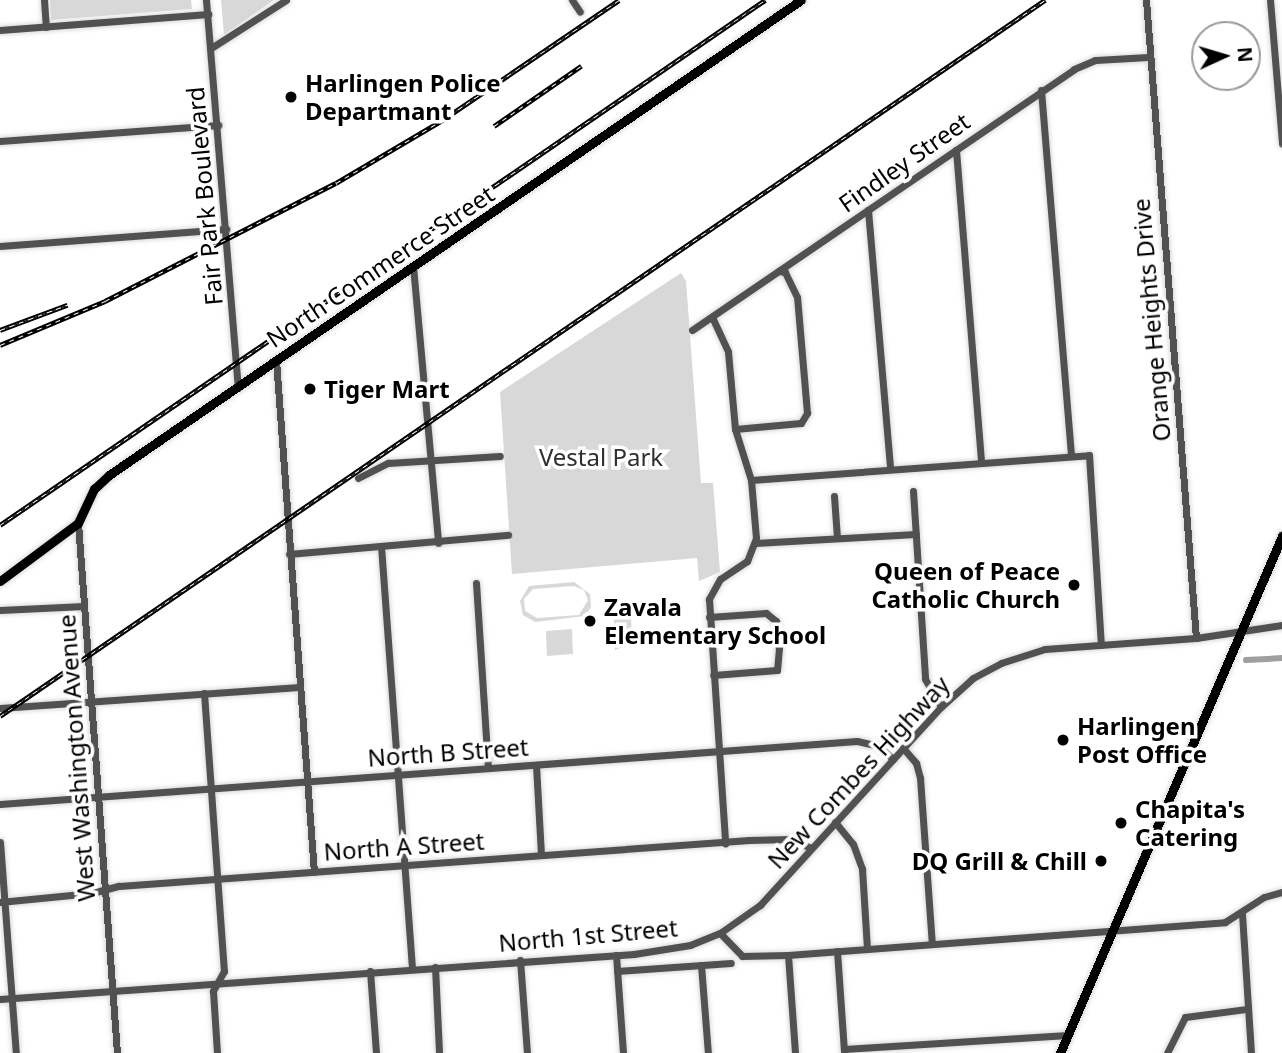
<!DOCTYPE html>
<html>
<head>
<meta charset="utf-8">
<style>
  body { margin:0 }
  #map { position:relative; width:1282px; height:1053px; overflow:hidden; background:#fff; font-family:"Noto Sans",sans-serif }
  div>[style] { position:absolute }
  [style*='--x'] { left:calc(var(--x)*1px); top:calc(var(--y)*1px); width:calc(var(--w)*1px); rotate:calc(var(--a)*1deg) }
  .green>* { inset:0; background:#d8d8d8 }
  .canal>* { height:6px; margin:-3px; padding:0 3px; transform-origin:3px; border-radius:3px; background:#9f9f9f }
  .roads { filter:drop-shadow(0 0 2px #dbdbdb) drop-shadow(0 0 2px #dbdbdb) }
  .minor>* { height:7px; margin:-3.5px; padding:0 3.5px; transform-origin:3.5px; border-radius:3.5px; background:#515151 }
  .major>* { height:9px; margin:-4.5px; padding:0 4.5px; transform-origin:4.5px; border-radius:4.5px; background:#000 }
  .rail>* { height:4.5px; margin-top:-2.25px; transform-origin:0; background:repeating-linear-gradient(90deg,#fff 0 5px,#000 0 10px); box-sizing:border-box; border-block:2px solid #000 }
  .dots>* { width:19px; height:19px; translate:-50% -50%; box-sizing:border-box; border:4px solid #fff; border-radius:50% }
  span { translate:-50% -50%; white-space:nowrap; text-align:center; line-height:1.15; -webkit-text-stroke:7px #fff; paint-order:stroke }
  .poi-label { font-size:24px; color:#000; font-weight:700 }
  .left { translate:0 -50%; text-align:left }
  .right { translate:-100% -50%; text-align:right }
  .street-label { font-size:24px; color:#000 }
  .park-label { font-size:24px; color:#2f2f2f }
  .north { position:absolute; left:1191px; top:21px; width:70px; height:70px; box-sizing:border-box; background:#fff; border:2px solid #999; border-radius:50%; rotate:86deg; font-size:19px; font-weight:700; line-height:28px; text-align:center; color:#000 }
  .north::after { content:''; display:block; margin:auto; width:24px; height:32px; background:#000; clip-path:polygon(50% 0,100% 100%,50% 72%,0 100%) }
</style>
</head>
<body>
<div id="map">
  <div class="green">
    <i style="clip-path:polygon(50px 0,191px 0,192px 9px,51px 20px)"></i>
    <i style="clip-path:polygon(221px 0,274px 0,224px 35px)"></i>
    <i style="clip-path:polygon(681px 273px,686px 281px,701px 483px,713px 483px,720px 572px,699px 581px,697px 558px,512px 574px,500px 392px)"></i>
    <i style="clip-path:polygon(evenodd,574px 582px,590px 594px,591px 607px,585px 616px,535px 622px,523px 615px,520px 601px,529px 586px,574px 582px,574px 586px,584px 590px,588px 600px,579px 615px,537px 618px,525px 611px,524px 599px,533px 589px,574px 586px)"></i>
    <i style="clip-path:polygon(631px 617px,632px 643px,615px 650px,614px 619px)"></i>
    <i style="clip-path:polygon(572px 629px,573px 654px,547px 656px,546px 631px)"></i>
  </div>
  <div class="canal">
    <i style="--x:1246;--y:660;--w:36;--a:-3"></i>
  </div>
  <div class="roads">
    <div class="minor">
      <i style="--x:44;--y:0;--w:27;--a:86"></i>
      <i style="--x:206;--y:0;--w:389;--a:85.3"></i>
      <i style="--x:572;--y:0;--w:14;--a:56"></i>
      <i style="--x:1146;--y:0;--w:640;--a:85.52"></i>
      <i style="--x:1270;--y:0;--w:144;--a:85.2"></i>
      <i style="--x:0;--y:30;--w:209;--a:-4.4"></i>
      <i style="--x:211;--y:48;--w:89;--a:-32.6"></i>
      <i style="--x:1041;--y:90;--w:366;--a:85.3"></i>
      <i style="--x:0;--y:141;--w:219;--a:-4.2"></i>
      <i style="--x:956;--y:150;--w:312;--a:85.4"></i>
      <i style="--x:868;--y:210;--w:258;--a:85.1"></i>
      <i style="--x:0;--y:246;--w:227;--a:-4.3"></i>
      <i style="--x:413;--y:266;--w:278;--a:84.8"></i>
      <i style="--x:712;--y:317;--w:38;--a:65"></i>
      <i style="--x:728;--y:352;--w:77;--a:84.8"></i>
      <i style="--x:735;--y:429;--w:53;--a:72.6"></i>
      <i style="--x:751;--y:480;--w:58;--a:85.1"></i>
      <i style="--x:756;--y:538;--w:25;--a:111"></i>
      <i style="--x:747;--y:561;--w:32;--a:146"></i>
      <i style="--x:720;--y:579;--w:23;--a:119"></i>
      <i style="--x:709;--y:599;--w:245;--a:86.2"></i>
      <i style="--x:692;--y:330;--w:463;--a:-34.3"></i>
      <i style="--x:1074;--y:69;--w:23;--a:-23"></i>
      <i style="--x:1095;--y:60;--w:54;--a:-3.2"></i>
      <i style="--x:276;--y:360;--w:513;--a:85.76"></i>
      <i style="--x:735;--y:429;--w:66;--a:-5.2"></i>
      <i style="--x:801;--y:423;--w:12;--a:-59"></i>
      <i style="--x:807;--y:413;--w:116;--a:-94.9"></i>
      <i style="--x:797;--y:297;--w:28;--a:-116"></i>
      <i style="--x:785;--y:272;--w:6;--a:-171"></i>
      <i style="--x:358;--y:478;--w:34;--a:-27"></i>
      <i style="--x:388;--y:463;--w:112;--a:-3.6"></i>
      <i style="--x:751;--y:480;--w:339;--a:-4.2"></i>
      <i style="--x:1089;--y:455;--w:190;--a:86.4"></i>
      <i style="--x:913;--y:491;--w:188;--a:86.3"></i>
      <i style="--x:925;--y:679;--w:32;--a:60"></i>
      <i style="--x:834;--y:496;--w:42;--a:85.9"></i>
      <i style="--x:78;--y:523;--w:531;--a:85.79"></i>
      <i style="--x:755;--y:543;--w:161;--a:-3.2"></i>
      <i style="--x:381;--y:546;--w:423;--a:85.8"></i>
      <i style="--x:289;--y:554;--w:220;--a:-5"></i>
      <i style="--x:476;--y:583;--w:185;--a:86.3"></i>
      <i style="--x:0;--y:610;--w:84;--a:-2.7"></i>
      <i style="--x:709;--y:617;--w:57;--a:-4"></i>
      <i style="--x:766;--y:613;--w:13;--a:39"></i>
      <i style="--x:776;--y:621;--w:27;--a:84"></i>
      <i style="--x:779;--y:648;--w:22;--a:95"></i>
      <i style="--x:777;--y:670;--w:64;--a:175.5"></i>
      <i style="--x:204;--y:693;--w:279;--a:85.9"></i>
      <i style="--x:224;--y:971;--w:23;--a:119"></i>
      <i style="--x:213;--y:991;--w:62;--a:86.3"></i>
      <i style="--x:0;--y:708;--w:300;--a:-4"></i>
      <i style="--x:903;--y:748;--w:20;--a:49"></i>
      <i style="--x:916;--y:763;--w:16;--a:75"></i>
      <i style="--x:920;--y:778;--w:166;--a:85.9"></i>
      <i style="--x:536;--y:765;--w:90;--a:86.8"></i>
      <i style="--x:0;--y:804;--w:859;--a:-4.2"></i>
      <i style="--x:857;--y:741;--w:22;--a:13"></i>
      <i style="--x:878;--y:746;--w:20;--a:41"></i>
      <i style="--x:835;--y:822;--w:28;--a:51"></i>
      <i style="--x:853;--y:844;--w:27;--a:70"></i>
      <i style="--x:862;--y:869;--w:80;--a:86.4"></i>
      <i style="--x:0;--y:842;--w:212;--a:85.7"></i>
      <i style="--x:0;--y:902;--w:92;--a:-5.6"></i>
      <i style="--x:92;--y:893;--w:28;--a:-15"></i>
      <i style="--x:119;--y:886;--w:632;--a:-4.18"></i>
      <i style="--x:749;--y:840;--w:41;--a:-1.4"></i>
      <i style="--x:790;--y:839;--w:23;--a:23"></i>
      <i style="--x:1242;--y:914;--w:139;--a:86.3"></i>
      <i style="--x:720;--y:933;--w:32;--a:46"></i>
      <i style="--x:742;--y:956;--w:46;--a:-1.2"></i>
      <i style="--x:788;--y:955;--w:438;--a:-4.3"></i>
      <i style="--x:1225;--y:922;--w:46;--a:-32.7"></i>
      <i style="--x:1264;--y:897;--w:19;--a:-16"></i>
      <i style="--x:837;--y:951;--w:101;--a:86"></i>
      <i style="--x:616;--y:955;--w:98;--a:85.9"></i>
      <i style="--x:788;--y:955;--w:98;--a:85.9"></i>
      <i style="--x:520;--y:960;--w:93;--a:85.7"></i>
      <i style="--x:701;--y:965;--w:88;--a:85.5"></i>
      <i style="--x:435;--y:967;--w:86;--a:87.3"></i>
      <i style="--x:370;--y:971;--w:82;--a:85.8"></i>
      <i style="--x:617;--y:971;--w:114;--a:-4"></i>
      <i style="--x:0;--y:999;--w:636;--a:-4.06"></i>
      <i style="--x:634;--y:954;--w:57;--a:-9.1"></i>
      <i style="--x:690;--y:945;--w:32;--a:-22"></i>
      <i style="--x:720;--y:933;--w:49;--a:-35"></i>
      <i style="--x:760;--y:905;--w:268;--a:-47.6"></i>
      <i style="--x:941;--y:707;--w:43;--a:-42.2"></i>
      <i style="--x:973;--y:678;--w:32;--a:-28"></i>
      <i style="--x:1001;--y:663;--w:46;--a:-17.7"></i>
      <i style="--x:1045;--y:649;--w:151;--a:-4.2"></i>
      <i style="--x:1196;--y:638;--w:87;--a:-8.6"></i>
      <i style="--x:844;--y:1049;--w:224;--a:-3.6"></i>
      <i style="--x:1167;--y:1053;--w:40;--a:-63.4"></i>
      <i style="--x:1185;--y:1017;--w:63;--a:-7.4"></i>
    </div>
    <div class="major">
      <i style="--x:0;--y:581;--w:97;--a:-36.6"></i>
      <i style="--x:78;--y:523;--w:38;--a:-65"></i>
      <i style="--x:94;--y:489;--w:21;--a:-43"></i>
      <i style="--x:109;--y:475;--w:839;--a:-34.47"></i>
      <i style="--x:1060;--y:1053;--w:563;--a:-66.76"></i>
    </div>
  </div>
  <div class="rail">
    <i style="--x:494;--y:126;--w:106;--a:-34.6"></i>
    <i style="--x:0;--y:330;--w:72;--a:-20.5"></i>
    <i style="--x:0;--y:345;--w:114;--a:-22.7"></i>
    <i style="--x:105;--y:301;--w:259;--a:-27.1"></i>
    <i style="--x:336;--y:183;--w:122;--a:-30.6"></i>
    <i style="--x:441;--y:121;--w:215;--a:-34.2"></i>
    <i style="--x:0;--y:525;--w:928;--a:-34.46"></i>
    <i style="--x:0;--y:716;--w:1267;--a:-34.42"></i>
  </div>
  <div class="dots">
    <i style="left:291px;top:97px;background:#000"></i>
    <i style="left:310px;top:389px;background:#000"></i>
    <i style="left:1074px;top:585px;background:#000"></i>
    <i style="left:590px;top:621px;background:#000"></i>
    <i style="left:1063px;top:740px;background:#000"></i>
    <i style="left:1121px;top:823px;background:#000"></i>
    <i style="left:1101px;top:861px;background:#000"></i>
  </div>
  <div class="poi-label">
    <span class="left" style="left:305px;top:97px">Harlingen Police<br>Departmant</span>
    <span class="left" style="left:324px;top:389px">Tiger Mart</span>
    <span class="right" style="left:1060px;top:585px">Queen of Peace<br>Catholic Church</span>
    <span class="left" style="left:604px;top:621px">Zavala<br>Elementary School</span>
    <span class="left" style="left:1077px;top:740px">Harlingen<br>Post Office</span>
    <span class="left" style="left:1135px;top:823px">Chapita's<br>Catering</span>
    <span class="right" style="left:1087px;top:861px">DQ Grill &amp; Chill</span>
  </div>
  <div class="street-label">
    <span style="left:904px;top:162px;rotate:-35deg">Findley Street</span>
    <span style="left:204px;top:196px;rotate:-95deg">Fair Park Boulevard</span>
    <span style="left:380px;top:266px;rotate:-34deg">North Commerce Street</span>
    <span style="left:1151px;top:320px;rotate:-95deg">Orange Heights Drive</span>
    <span style="left:448px;top:752px;rotate:-4deg">North B Street</span>
    <span style="left:76px;top:758px;rotate:-94deg">West Washington Avenue</span>
    <span style="left:858px;top:772px;rotate:-47deg">New Combes Highway</span>
    <span style="left:404px;top:846px;rotate:-4deg">North A Street</span>
    <span style="left:588px;top:935px;rotate:-5deg">North 1st Street</span>
  </div>
  <div class="park-label">
    <span style="left:601px;top:457px">Vestal Park</span>
  </div>
  <div class="north">N</div>
</div>
</body>
</html>
